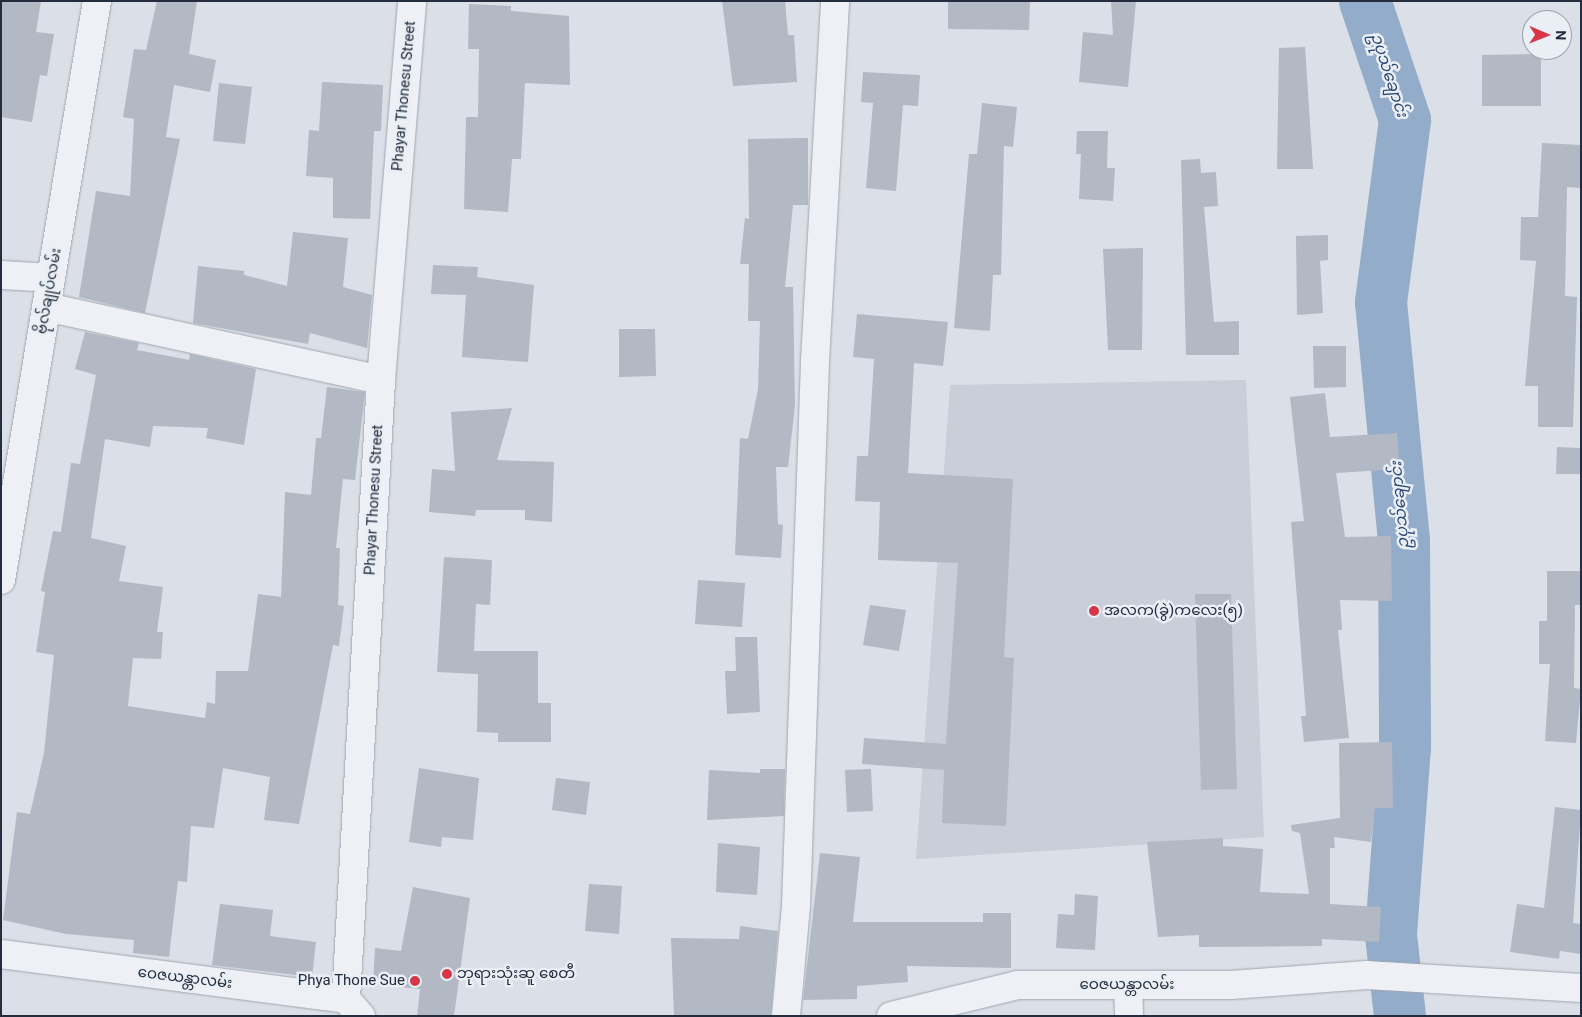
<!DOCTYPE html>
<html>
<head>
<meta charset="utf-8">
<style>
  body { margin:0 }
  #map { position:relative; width:1582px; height:1017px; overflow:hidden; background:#dbdfe7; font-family:Roboto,"Noto Sans Myanmar",sans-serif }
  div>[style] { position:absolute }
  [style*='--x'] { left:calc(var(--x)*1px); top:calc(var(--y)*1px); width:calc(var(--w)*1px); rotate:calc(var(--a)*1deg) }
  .built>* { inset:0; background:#c9ced9 }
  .river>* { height:52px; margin:-26px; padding:0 26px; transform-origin:26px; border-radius:26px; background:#93acca }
  .building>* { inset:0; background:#b2b8c4 }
  .roads { filter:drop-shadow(0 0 1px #a0a6b1) drop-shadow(0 0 1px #a0a6b1) }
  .minor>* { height:28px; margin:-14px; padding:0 14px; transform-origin:14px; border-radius:14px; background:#eef0f5 }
  .dots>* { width:14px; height:14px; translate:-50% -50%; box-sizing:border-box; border:2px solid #eaeef5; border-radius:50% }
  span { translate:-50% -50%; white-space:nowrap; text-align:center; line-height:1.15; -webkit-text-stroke:5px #eaeef5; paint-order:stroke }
  .street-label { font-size:15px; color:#242d3e }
  .poi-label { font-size:15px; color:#242d3e }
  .left { translate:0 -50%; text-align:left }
  .right { translate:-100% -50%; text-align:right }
  .water-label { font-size:16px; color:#2c4974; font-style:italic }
  .frame { position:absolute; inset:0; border:2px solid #242d3e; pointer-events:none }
  .north { position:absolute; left:1522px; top:10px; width:50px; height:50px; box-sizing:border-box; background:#eaeef5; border:1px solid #9ba1ac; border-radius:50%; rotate:91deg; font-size:14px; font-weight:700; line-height:20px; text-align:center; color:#242d3e }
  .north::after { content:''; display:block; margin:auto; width:18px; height:22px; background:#d63648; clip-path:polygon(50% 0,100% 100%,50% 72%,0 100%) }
</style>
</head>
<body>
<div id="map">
  <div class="built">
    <i style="clip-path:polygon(1246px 380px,1264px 837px,916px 859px,950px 385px)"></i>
  </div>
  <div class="river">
    <i style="--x:1365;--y:1;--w:126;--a:71.4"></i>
    <i style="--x:1405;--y:120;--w:184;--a:97.5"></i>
    <i style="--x:1381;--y:302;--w:240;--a:84.5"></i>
    <i style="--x:1404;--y:541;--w:206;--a:89.7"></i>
    <i style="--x:1405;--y:747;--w:189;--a:94.3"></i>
    <i style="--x:1391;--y:935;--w:81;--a:83.7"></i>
  </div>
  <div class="building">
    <i style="clip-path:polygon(1px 1px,41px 1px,36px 32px,54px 34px,47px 76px,40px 75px,32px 122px,1px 117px)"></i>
    <i style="clip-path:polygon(157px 1px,197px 1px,189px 54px,216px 60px,210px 92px,174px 85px,166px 137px,180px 139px,145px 313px,79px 297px,96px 191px,130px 196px,134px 119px,123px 117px,134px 49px,146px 50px)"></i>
    <i style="clip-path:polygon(722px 1px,785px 1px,788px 35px,794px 35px,797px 82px,733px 86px)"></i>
    <i style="clip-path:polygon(948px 1px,1030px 1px,1029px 30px,948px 29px)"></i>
    <i style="clip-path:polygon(1111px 1px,1136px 1px,1128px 87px,1079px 82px,1083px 32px,1113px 35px)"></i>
    <i style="clip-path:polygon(469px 4px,511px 6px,511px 11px,569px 16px,570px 85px,525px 83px,521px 159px,512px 159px,508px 212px,464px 209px,466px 117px,478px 117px,479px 49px,468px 49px)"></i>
    <i style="clip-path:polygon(1305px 47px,1313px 169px,1277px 169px,1279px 48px)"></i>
    <i style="clip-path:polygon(1541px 54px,1541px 106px,1482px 106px,1482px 55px)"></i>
    <i style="clip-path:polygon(863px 72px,920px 75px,918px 106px,903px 105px,896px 191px,866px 188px,873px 103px,861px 102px)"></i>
    <i style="clip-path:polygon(322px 82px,383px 85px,381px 131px,374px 131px,370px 219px,333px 218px,333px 178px,306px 176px,309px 130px,319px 131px)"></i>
    <i style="clip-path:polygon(219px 83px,252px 87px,245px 144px,213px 141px)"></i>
    <i style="clip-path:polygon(982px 103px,1017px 107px,1013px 147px,1004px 146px,1001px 275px,993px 275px,990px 331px,954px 328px,969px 154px,977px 154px)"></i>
    <i style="clip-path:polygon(1077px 131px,1108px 131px,1107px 168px,1115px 168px,1113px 201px,1079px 199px,1081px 154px,1076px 154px)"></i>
    <i style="clip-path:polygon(808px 138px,808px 205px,793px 205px,785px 287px,793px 287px,795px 406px,788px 467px,776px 467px,778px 524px,783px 525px,781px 558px,735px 555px,740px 438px,748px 439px,758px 389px,760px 321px,748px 321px,749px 264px,740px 264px,745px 218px,749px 219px,748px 139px)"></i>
    <i style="clip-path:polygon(1542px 143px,1581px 145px,1581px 188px,1567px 187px,1565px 296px,1577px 297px,1573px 427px,1538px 427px,1538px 386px,1525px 386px,1536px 261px,1520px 260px,1521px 217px,1538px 217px)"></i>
    <i style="clip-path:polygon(1200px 159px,1201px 173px,1216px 172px,1218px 206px,1204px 207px,1214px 322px,1239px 321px,1239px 355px,1186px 355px,1181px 160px)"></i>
    <i style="clip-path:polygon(293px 232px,348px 238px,343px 287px,372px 295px,367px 348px,310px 333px,308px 344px,193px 323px,198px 266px,244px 271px,244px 275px,287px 286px)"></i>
    <i style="clip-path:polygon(1328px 235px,1328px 260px,1320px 261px,1323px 313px,1297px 315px,1296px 236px)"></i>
    <i style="clip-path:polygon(1143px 248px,1142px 350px,1108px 350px,1103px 249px)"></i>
    <i style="clip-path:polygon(433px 265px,478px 267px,477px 277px,534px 285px,528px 362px,462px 357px,466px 295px,431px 294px)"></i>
    <i style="clip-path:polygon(857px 314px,948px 322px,943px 366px,914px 363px,908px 473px,1013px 479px,1004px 657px,1014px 658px,1006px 826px,942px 823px,944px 770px,862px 764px,864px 738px,946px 744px,958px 563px,878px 560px,880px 502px,855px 501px,857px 456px,868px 456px,874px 359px,853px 357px)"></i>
    <i style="clip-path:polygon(619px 329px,655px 329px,656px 376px,619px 377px)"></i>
    <i style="clip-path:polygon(85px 332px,139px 343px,137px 350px,189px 360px,190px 354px,256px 369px,244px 445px,206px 438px,208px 428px,153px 426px,150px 447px,105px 439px,91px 538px,126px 546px,119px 581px,163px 587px,157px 632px,163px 632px,161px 659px,133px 658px,128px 706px,205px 718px,207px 702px,215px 704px,216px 671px,248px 671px,258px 594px,281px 597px,285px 492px,311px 495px,316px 438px,321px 438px,327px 387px,365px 392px,355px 480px,343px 479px,336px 548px,340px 548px,338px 605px,344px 606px,339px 646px,333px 645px,299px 824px,264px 820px,270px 777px,223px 768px,214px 828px,191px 826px,187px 882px,178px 881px,169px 957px,133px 953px,134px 940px,66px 934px,3px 920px,17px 812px,30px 814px,44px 753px,54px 655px,36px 652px,45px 592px,41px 591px,53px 531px,61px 532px,71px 463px,80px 464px,96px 375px,75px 369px)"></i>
    <i style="clip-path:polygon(1313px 346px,1346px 346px,1346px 387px,1314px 388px)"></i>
    <i style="clip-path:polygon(1325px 393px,1330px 437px,1397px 433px,1400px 469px,1336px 473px,1345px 537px,1391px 536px,1392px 601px,1340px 600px,1342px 630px,1338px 630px,1349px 738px,1304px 742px,1301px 716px,1306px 716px,1291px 522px,1304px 521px,1290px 397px)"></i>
    <i style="clip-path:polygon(512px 408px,497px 460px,554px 462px,552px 522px,525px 520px,525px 510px,476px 510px,475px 516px,429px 512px,432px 469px,455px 471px,451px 412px)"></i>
    <i style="clip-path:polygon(1557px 447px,1581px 448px,1581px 474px,1556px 474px)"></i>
    <i style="clip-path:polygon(444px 557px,492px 560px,490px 605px,476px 604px,474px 651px,538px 651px,538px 703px,551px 703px,551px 742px,498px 742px,498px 733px,477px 732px,478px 674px,437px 672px)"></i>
    <i style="clip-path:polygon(1547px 571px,1581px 571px,1581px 605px,1575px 605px,1574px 688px,1581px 689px,1576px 743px,1545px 741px,1550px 664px,1539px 664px,1539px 621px,1547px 621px)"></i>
    <i style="clip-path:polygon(698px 580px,745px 583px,742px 627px,695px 624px)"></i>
    <i style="clip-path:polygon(1195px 594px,1231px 594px,1237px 789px,1201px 790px)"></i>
    <i style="clip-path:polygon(870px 605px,906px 610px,899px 651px,863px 645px)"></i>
    <i style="clip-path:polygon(735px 637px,757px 637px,760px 712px,727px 714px,725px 671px,736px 671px)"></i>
    <i style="clip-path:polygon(1392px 742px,1393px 808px,1375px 808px,1371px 842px,1334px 837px,1335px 848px,1330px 848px,1330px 904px,1381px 907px,1379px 942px,1322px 939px,1322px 946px,1199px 947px,1199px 935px,1158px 937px,1147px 842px,1223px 838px,1223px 846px,1263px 849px,1260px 892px,1309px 894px,1300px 833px,1292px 831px,1291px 825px,1340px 818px,1339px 743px)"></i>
    <i style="clip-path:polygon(419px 768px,479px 778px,473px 840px,442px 837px,441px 847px,409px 842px)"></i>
    <i style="clip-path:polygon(760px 769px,785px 769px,784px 816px,707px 820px,709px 770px,760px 773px)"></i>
    <i style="clip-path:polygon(871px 769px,873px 811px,847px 812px,845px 770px)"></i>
    <i style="clip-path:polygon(556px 778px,590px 782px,586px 815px,552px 810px)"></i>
    <i style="clip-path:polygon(1555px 807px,1581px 810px,1573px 923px,1581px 924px,1581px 954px,1560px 951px,1559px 959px,1510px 952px,1517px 904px,1544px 908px)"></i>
    <i style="clip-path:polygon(718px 843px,760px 847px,757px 895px,716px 892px)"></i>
    <i style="clip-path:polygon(820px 853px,860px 857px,853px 922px,983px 922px,983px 913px,1011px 913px,1011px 968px,907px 966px,908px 982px,857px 986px,857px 999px,803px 1000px)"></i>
    <i style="clip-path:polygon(589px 884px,622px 886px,619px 934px,585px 931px)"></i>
    <i style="clip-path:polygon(413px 887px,470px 898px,454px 1016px,417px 1016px,420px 989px,373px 984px,375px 948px,401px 951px)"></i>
    <i style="clip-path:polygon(1075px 894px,1098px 896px,1095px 950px,1056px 948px,1058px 914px,1074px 915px)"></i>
    <i style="clip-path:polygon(220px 904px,273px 910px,270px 936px,316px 942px,312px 977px,212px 965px)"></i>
    <i style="clip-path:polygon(740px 926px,778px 931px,771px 1016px,674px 1016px,671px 938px,739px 939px)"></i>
  </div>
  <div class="roads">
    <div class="minor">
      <i style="--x:1;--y:275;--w:50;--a:3.4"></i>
      <i style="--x:46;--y:307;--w:343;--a:12.3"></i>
      <i style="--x:1;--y:580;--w:587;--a:-80.59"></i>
      <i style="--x:1;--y:954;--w:348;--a:7.4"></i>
      <i style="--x:346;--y:999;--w:23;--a:49"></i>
      <i style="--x:1128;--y:985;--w:31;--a:88"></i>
      <i style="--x:346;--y:999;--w:620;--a:-86.76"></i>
      <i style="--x:381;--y:380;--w:380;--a:-85.3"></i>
      <i style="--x:786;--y:1016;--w:110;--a:-84.8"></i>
      <i style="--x:796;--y:906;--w:545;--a:-88"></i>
      <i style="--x:815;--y:361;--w:361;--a:-86.8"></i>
      <i style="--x:891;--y:1016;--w:131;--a:-13.7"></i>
      <i style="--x:1018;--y:985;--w:213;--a:0"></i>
      <i style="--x:1231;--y:985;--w:136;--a:-4.2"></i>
      <i style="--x:1367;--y:975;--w:214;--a:3.5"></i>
    </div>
  </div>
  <div class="dots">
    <i style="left:1094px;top:611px;background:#d63648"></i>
    <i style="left:447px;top:974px;background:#d63648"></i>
    <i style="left:415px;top:981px;background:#d63648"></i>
  </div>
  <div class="street-label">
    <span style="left:404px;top:96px;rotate:-85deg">Phayar Thonesu Street</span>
    <span style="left:49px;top:291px;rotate:-80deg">ဗိုလ်ချုပ်လမ်း</span>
    <span style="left:374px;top:500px;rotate:-87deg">Phayar Thonesu Street</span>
    <span style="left:185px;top:978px;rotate:7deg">ဝေဇယန္တာလမ်း</span>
    <span style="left:1127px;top:985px">ဝေဇယန္တာလမ်း</span>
  </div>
  <div class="poi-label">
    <span class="left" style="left:1104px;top:611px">အလက(ခွဲ)ကလေး(၅)</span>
    <span class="left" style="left:457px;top:974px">ဘုရားသုံးဆူ စေတီ</span>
    <span class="right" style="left:405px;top:981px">Phya Thone Sue</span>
  </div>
  <div class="water-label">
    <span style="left:1389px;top:75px;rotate:72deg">ဥပုသ်ချောင်း</span>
    <span style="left:1400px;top:505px;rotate:-95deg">ဥပုသ်ချောင်း</span>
  </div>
  <div class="frame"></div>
  <div class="north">N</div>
</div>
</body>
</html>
